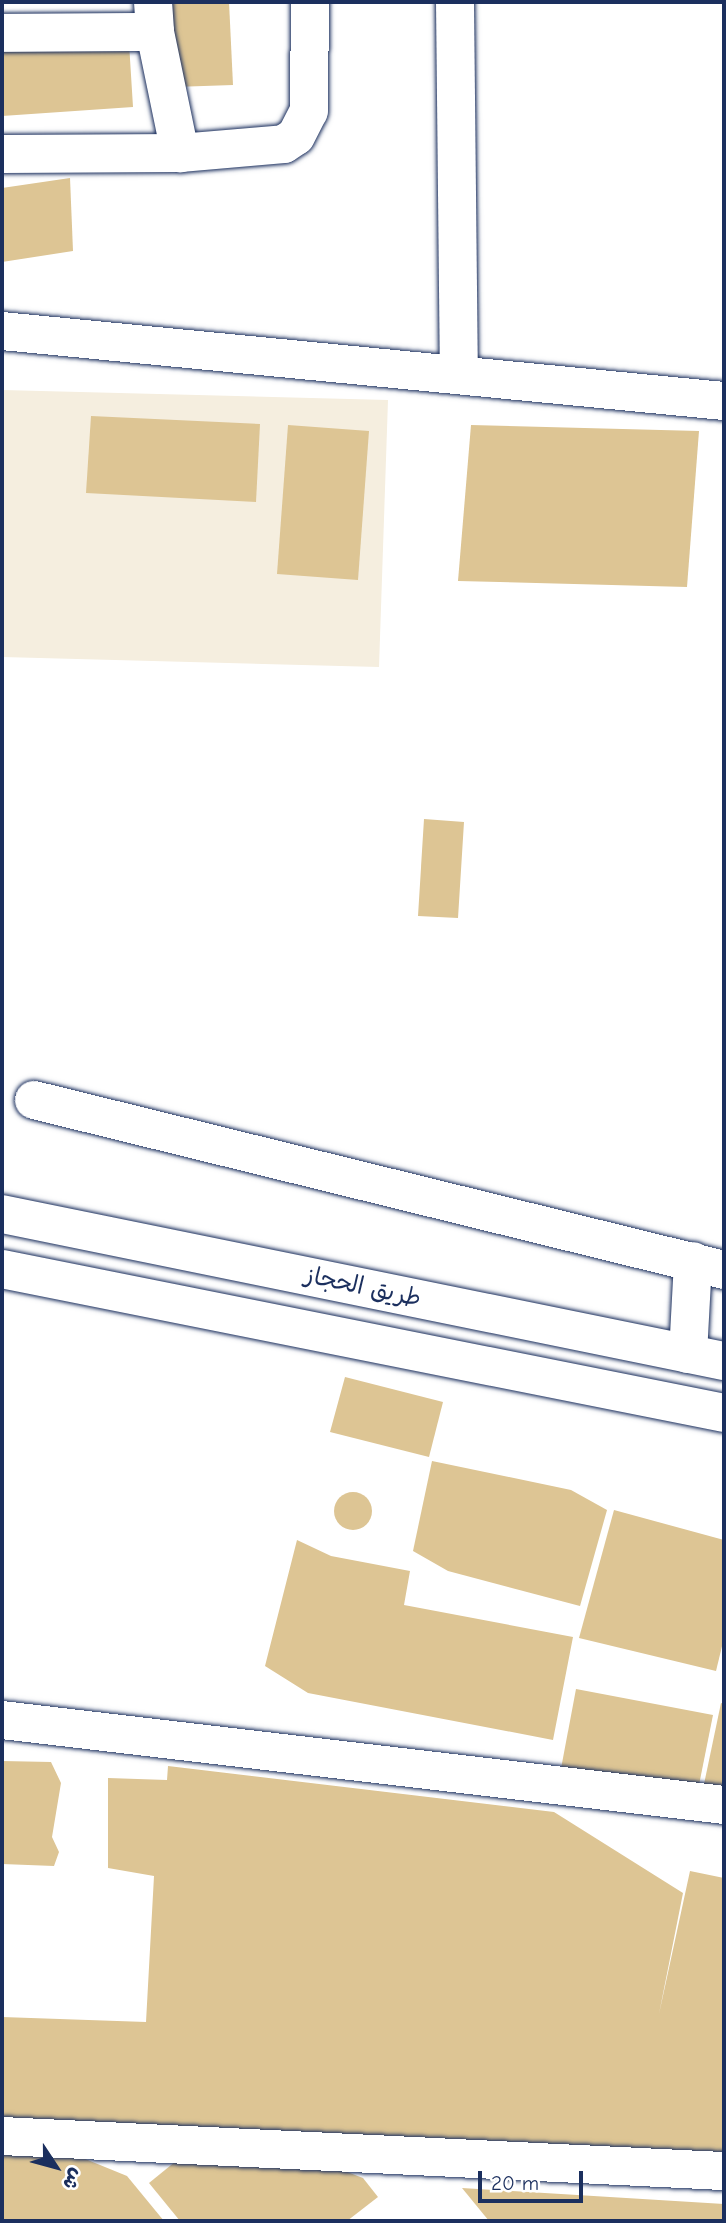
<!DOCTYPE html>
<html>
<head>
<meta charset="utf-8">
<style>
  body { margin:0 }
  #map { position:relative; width:726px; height:2223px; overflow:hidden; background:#fff; font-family:"Comic Neue","Playpen Sans Arabic",sans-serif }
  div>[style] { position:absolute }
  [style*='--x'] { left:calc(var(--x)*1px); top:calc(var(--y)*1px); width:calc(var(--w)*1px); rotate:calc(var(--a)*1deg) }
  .built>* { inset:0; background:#f5eedf }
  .building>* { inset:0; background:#ddc594 }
  .round { border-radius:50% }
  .roads { filter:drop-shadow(0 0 2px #1b2f5e) drop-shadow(0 0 2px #1b2f5e) }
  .minor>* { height:38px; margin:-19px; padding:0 19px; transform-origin:19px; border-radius:19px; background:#fff }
  .major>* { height:38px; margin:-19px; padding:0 19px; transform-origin:19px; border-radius:19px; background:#fff }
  span { translate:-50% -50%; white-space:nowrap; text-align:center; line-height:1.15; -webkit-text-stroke:5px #fff; paint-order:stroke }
  .street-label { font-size:24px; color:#1b2f5e }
  .frame { position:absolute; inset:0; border:4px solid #1b2f5e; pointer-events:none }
  .north { position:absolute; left:21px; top:2132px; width:70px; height:70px; -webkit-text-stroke:5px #fff; paint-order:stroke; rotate:126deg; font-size:19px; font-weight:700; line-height:28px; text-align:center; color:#1b2f5e }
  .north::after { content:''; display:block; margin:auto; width:24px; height:32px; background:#1b2f5e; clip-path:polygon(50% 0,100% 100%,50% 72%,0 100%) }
  .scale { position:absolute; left:478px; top:2171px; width:105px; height:32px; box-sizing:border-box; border:4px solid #1b2f5e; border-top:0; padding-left:9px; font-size:21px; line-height:24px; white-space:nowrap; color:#1b2f5e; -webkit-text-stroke:5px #fff; paint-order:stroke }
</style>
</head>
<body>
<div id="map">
  <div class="built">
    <i style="clip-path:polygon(2px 390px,388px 400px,379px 667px,2px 657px)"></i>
  </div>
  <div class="building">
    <i style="clip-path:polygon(171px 2px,229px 2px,233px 85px,174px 87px)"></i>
    <i style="clip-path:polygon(129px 43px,133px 107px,2px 116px,2px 51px)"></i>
    <i style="clip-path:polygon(70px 178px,73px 251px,2px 262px,2px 188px)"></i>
    <i style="clip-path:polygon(91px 416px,260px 424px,256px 502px,86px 493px)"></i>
    <i style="clip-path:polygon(288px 425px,369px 431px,358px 580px,277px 574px)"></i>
    <i style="clip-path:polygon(471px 425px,699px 431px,687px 587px,458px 581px)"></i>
    <i style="clip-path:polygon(424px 819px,464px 822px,458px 918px,418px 916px)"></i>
    <i style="clip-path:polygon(345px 1377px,443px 1402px,429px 1457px,330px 1432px)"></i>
    <i style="clip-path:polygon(432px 1461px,571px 1490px,607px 1510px,580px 1606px,448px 1571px,413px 1551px)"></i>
    <i class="round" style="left:334px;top:1492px;width:38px;height:38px"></i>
    <i style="clip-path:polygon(614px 1510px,724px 1540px,724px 1638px,716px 1671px,579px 1638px)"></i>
    <i style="clip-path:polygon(297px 1540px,331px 1556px,410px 1571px,404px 1605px,573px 1637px,553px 1740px,308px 1693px,265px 1666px)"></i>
    <i style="clip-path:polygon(576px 1689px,713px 1715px,696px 1800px,560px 1774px)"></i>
    <i style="clip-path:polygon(721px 1703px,724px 1704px,724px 1794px,703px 1789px)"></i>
    <i style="clip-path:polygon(2px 1761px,51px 1762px,61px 1783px,52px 1837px,59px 1852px,54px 1866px,2px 1864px)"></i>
    <i style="clip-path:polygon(168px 1766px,554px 1812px,683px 1893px,659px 2014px,690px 1871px,724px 1878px,724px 2156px,2px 2130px,2px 2017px,146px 2022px,154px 1876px,108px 1868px,108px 1778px,167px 1780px)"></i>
    <i style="clip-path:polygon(192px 2148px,316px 2160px,363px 2178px,378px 2197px,347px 2221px,180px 2221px,149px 2183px)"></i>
    <i style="clip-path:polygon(2px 2150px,78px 2156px,127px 2176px,164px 2221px,2px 2221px)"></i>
    <i style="clip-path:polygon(462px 2188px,724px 2204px,724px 2221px,489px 2221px)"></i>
  </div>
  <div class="roads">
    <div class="minor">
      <i style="--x:153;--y:2;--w:30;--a:86"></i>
      <i style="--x:155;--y:32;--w:124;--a:78.3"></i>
      <i style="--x:455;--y:2;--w:370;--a:89.4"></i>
      <i style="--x:2;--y:33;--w:153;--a:-0.4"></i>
      <i style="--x:2;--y:154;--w:178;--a:-0.3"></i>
      <i style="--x:180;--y:153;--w:104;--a:-4.9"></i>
      <i style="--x:284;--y:144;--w:14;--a:-34"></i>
      <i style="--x:296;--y:136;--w:28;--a:-63"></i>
      <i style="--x:309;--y:111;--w:109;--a:-89.5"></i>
      <i style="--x:2;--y:331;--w:725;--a:5.54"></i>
      <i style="--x:34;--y:1100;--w:711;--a:13.84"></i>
      <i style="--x:688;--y:1354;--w:93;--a:-86.9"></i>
      <i style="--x:2;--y:1720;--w:727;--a:6.71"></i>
      <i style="--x:2;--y:2136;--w:723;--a:2.78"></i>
    </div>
    <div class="major">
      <i style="--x:2;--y:1214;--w:737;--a:11.51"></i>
      <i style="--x:2;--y:1269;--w:736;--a:11.28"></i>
    </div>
  </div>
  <div class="street-label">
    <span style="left:363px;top:1287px;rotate:12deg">طريق الحجاز</span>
  </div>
  <div class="frame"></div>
  <div class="north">ش</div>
  <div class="scale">20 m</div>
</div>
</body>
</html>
